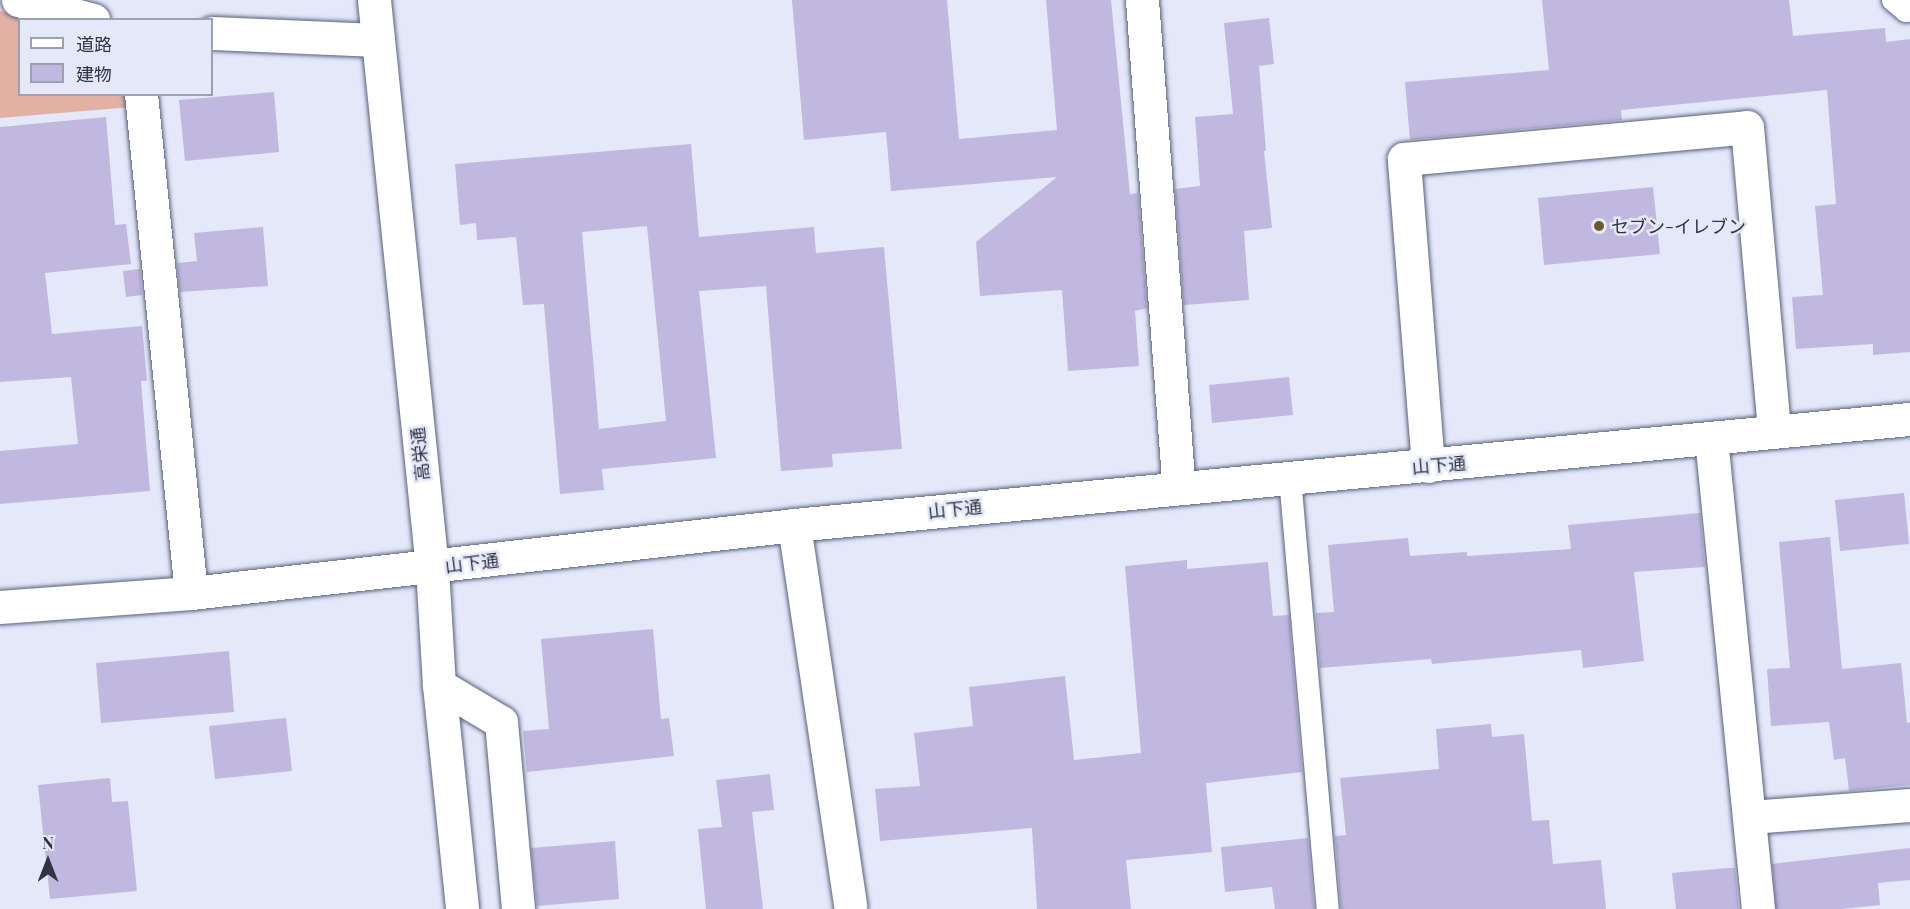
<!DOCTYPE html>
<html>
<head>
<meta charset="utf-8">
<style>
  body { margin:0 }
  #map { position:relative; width:1910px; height:909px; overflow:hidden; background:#e4e8f8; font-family:"Playfair Display","Noto Sans JP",serif }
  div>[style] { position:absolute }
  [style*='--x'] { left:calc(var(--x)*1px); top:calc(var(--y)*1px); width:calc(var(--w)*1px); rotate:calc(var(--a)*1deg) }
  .green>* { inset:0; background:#e3b1a3 }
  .building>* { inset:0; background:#c0b8df }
  .roads { filter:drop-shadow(0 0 2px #575f81) drop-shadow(0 0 2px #575f81) }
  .lane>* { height:22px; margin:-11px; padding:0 11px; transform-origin:11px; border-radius:11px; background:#fff }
  .street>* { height:33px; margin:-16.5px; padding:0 16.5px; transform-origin:16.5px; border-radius:16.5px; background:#fff }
  .secondary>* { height:33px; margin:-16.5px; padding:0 16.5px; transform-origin:16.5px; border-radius:16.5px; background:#fff }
  .dots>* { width:16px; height:16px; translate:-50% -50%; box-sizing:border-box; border:3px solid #e4e8f8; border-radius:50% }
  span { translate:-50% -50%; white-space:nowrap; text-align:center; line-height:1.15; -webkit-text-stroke:5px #e4e8f8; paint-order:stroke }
  .poi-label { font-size:18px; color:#303342 }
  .left { translate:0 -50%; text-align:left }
  .street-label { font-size:18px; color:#303342 }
  .legend { position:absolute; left:18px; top:18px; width:195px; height:78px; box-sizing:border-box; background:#e4e8f8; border:2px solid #9ca0af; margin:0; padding:8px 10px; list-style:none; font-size:18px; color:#303342 }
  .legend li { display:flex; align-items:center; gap:12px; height:30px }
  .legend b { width:30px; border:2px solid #9ca0af }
  .north { position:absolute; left:18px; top:831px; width:60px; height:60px; -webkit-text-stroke:4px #e4e8f8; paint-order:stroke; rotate:0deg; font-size:16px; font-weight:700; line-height:24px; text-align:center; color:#303342 }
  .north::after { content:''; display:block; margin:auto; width:21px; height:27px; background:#303342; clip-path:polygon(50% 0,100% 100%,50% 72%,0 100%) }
</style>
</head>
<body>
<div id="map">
  <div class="green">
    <i style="clip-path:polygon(0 11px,26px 19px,20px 20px,20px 94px,130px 95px,132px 107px,0 118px)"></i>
  </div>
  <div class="building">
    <i style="clip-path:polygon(792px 0,947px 0,959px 139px,1057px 130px,1046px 0,1111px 0,1130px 194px,1138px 193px,1147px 308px,1135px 311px,1139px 366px,1068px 371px,1062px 290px,980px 296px,976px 242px,1057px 177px,891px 191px,886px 132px,804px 140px)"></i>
    <i style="clip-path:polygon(1542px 0,1789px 0,1793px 36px,1885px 28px,1886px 42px,1910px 39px,1910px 352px,1873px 355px,1873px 344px,1796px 349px,1792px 297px,1823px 295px,1815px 206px,1836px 204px,1827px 90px,1621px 110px,1622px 120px,1410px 140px,1405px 82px,1549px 70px)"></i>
    <i style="clip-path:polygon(1269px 18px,1274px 64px,1259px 66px,1266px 151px,1264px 151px,1272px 228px,1244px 231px,1249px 300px,1184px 305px,1175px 189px,1200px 186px,1195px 117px,1233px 114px,1224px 23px)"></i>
    <i style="clip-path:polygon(274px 92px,279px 152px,185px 161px,179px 100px)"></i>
    <i style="clip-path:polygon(106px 117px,115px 225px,126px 224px,131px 264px,45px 273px,52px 334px,142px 326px,147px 381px,141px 381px,150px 491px,0 504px,0 451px,78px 444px,71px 377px,0 382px,0 127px)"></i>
    <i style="clip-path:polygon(evenodd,691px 144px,699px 237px,814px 227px,816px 253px,884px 247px,902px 449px,832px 454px,833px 467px,781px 471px,766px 286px,699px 291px,716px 458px,602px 469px,604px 490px,560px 494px,544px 304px,523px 305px,516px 237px,477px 240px,476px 223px,460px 225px,455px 164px,691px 144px,647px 226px,666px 421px,599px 429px,582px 232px,647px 226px)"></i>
    <i style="clip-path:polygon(1653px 187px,1660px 254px,1544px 265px,1538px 198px)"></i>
    <i style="clip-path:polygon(263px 227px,268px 286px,180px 292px,177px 263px,197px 261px,194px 233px)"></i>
    <i style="clip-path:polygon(140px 269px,142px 295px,126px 297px,123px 271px)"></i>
    <i style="clip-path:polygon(1289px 377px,1293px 415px,1212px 423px,1209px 385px)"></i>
    <i style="clip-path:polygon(1904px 493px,1909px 544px,1840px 551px,1835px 500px)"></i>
    <i style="clip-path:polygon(1700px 513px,1705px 567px,1634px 572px,1644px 661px,1583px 668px,1581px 650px,1432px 664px,1431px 659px,1320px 668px,1316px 613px,1334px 612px,1328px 545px,1408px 538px,1410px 556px,1467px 552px,1467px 556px,1571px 549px,1568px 525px)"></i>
    <i style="clip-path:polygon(1830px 537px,1842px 669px,1901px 663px,1907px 723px,1910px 722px,1910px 785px,1849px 791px,1845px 758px,1834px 760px,1829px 722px,1771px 726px,1767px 669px,1790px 668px,1779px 542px)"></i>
    <i style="clip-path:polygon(1187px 560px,1187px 569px,1268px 562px,1273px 616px,1289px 615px,1302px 772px,1206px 783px,1212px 852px,1126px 860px,1131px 909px,1037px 909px,1032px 828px,880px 841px,875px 789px,920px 786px,914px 733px,973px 726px,969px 687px,1065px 676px,1074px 760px,1141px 753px,1125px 566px)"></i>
    <i style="clip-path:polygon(653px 629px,661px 719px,669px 718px,674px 756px,527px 772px,523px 731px,549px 729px,541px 639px)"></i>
    <i style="clip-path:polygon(229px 651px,234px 712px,101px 723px,96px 663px)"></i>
    <i style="clip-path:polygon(286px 718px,292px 771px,215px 779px,209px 726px)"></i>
    <i style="clip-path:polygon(1491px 724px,1492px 737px,1524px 734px,1532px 821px,1549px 820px,1553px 864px,1601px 860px,1606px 909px,1341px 909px,1335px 836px,1346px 835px,1340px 778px,1439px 769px,1436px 729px)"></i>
    <i style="clip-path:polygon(770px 774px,774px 810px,752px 812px,763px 909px,706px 909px,698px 829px,722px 827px,716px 780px)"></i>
    <i style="clip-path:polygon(110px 778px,112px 802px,128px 801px,137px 891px,50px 899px,38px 785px)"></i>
    <i style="clip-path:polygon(1308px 838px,1314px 909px,1275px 909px,1272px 887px,1225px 892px,1221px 847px)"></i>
    <i style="clip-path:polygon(615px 841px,619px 899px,537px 906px,531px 848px)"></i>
    <i style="clip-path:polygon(1910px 848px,1910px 880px,1878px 883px,1880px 905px,1841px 909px,1776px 909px,1772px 864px)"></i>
    <i style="clip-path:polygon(1728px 868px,1735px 868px,1739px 909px,1676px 909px,1672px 873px)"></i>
  </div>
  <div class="roads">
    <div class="lane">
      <i style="--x:1893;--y:0;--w:17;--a:40"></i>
      <i style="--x:1906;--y:11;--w:4;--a:-14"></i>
      <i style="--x:1290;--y:478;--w:433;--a:85"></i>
    </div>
    <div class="street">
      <i style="--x:18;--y:0;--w:78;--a:14.9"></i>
      <i style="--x:1142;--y:0;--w:488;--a:85.7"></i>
      <i style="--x:212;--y:33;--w:166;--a:2.4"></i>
      <i style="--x:141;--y:94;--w:501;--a:84.28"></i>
      <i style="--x:1711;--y:438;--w:473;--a:84.3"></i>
      <i style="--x:1428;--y:466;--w:308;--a:-94.5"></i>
      <i style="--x:1404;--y:159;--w:344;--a:-5.3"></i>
      <i style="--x:1747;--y:127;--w:305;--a:84.9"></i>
      <i style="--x:794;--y:525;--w:385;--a:81.6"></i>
      <i style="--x:439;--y:685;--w:72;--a:30.8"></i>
      <i style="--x:501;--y:722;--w:188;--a:84.8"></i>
      <i style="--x:1750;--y:817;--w:160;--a:-4.3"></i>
    </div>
    <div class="secondary">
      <i style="--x:374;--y:0;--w:571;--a:84.17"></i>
      <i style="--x:432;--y:568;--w:117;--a:86.6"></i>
      <i style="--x:439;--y:685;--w:225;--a:84.1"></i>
      <i style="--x:0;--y:607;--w:192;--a:-4.2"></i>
      <i style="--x:191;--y:593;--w:607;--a:-6.43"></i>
      <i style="--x:794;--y:525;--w:1121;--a:-5.43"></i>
    </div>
  </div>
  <div class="dots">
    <i style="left:1599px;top:226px;background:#695c29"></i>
  </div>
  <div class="poi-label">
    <span class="left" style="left:1611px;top:226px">セブン-イレブン</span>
  </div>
  <div class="street-label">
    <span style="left:420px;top:454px;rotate:-96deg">高栄通</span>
    <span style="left:1439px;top:465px;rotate:-5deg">山下通</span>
    <span style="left:955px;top:509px;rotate:-6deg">山下通</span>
    <span style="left:472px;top:563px;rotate:-7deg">山下通</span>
  </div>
  <ul class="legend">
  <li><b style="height:8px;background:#fff"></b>道路</li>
  <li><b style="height:16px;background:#c0b8df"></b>建物</li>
  </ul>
  <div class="north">N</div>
</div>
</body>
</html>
